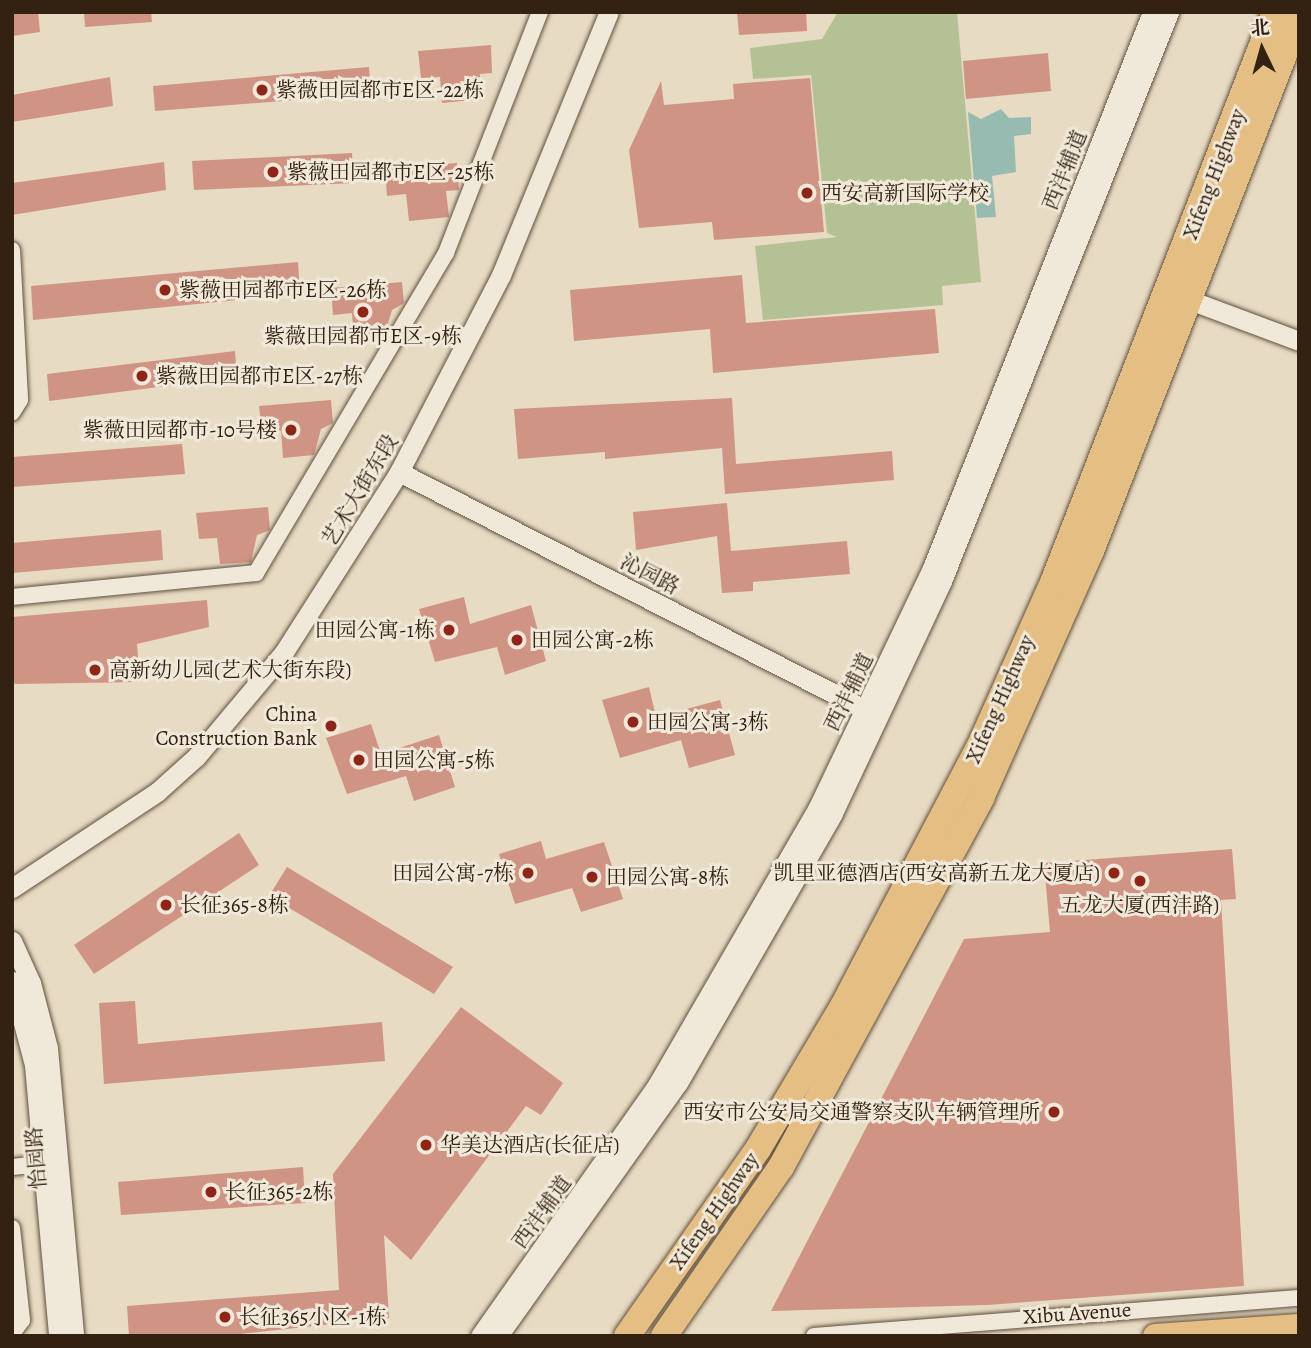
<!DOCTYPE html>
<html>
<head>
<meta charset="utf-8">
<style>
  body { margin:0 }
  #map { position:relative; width:1311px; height:1348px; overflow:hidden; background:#e8dbc3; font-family:Alegreya,"Noto Serif SC",serif }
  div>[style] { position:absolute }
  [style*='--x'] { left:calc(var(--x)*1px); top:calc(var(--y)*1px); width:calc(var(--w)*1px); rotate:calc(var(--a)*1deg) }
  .green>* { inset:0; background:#b4c195 }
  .water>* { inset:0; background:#97bbb1 }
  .building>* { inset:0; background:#cf9484 }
  .roads { filter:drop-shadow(0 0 2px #60503e) drop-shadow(0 0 2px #60503e) }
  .minor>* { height:16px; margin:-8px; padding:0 8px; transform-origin:8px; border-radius:8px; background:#f0e8d8 }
  .tertiary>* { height:19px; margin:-9.5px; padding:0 9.5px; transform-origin:9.5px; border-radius:9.5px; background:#f0e8d8 }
  .primary>* { height:24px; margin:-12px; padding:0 12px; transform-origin:12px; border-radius:12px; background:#e4be82 }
  .trunk>* { height:26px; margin:-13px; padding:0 13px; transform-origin:13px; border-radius:13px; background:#e4be82 }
  .dots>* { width:19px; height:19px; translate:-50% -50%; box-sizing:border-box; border:4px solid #f0e8d8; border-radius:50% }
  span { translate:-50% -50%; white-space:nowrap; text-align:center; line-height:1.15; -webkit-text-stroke:6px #f0e8d8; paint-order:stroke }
  .poi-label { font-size:21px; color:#332112 }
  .left { translate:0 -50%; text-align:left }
  .right { translate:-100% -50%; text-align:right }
  .street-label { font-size:21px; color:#332112 }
  .frame { position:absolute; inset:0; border:14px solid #332112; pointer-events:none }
  .north { position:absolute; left:1227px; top:14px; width:70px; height:70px; -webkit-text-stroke:5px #f0e8d8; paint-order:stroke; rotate:355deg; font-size:19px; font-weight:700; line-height:28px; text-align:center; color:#332112 }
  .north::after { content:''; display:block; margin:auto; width:24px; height:32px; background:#332112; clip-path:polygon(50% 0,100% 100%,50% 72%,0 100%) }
</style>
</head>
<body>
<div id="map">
  <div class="green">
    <i style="clip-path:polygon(838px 12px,957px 12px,981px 282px,942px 286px,943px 305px,763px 320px,755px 246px,837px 237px,827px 233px,811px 75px,753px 79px,750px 48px,822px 39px)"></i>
  </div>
  <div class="water">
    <i style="clip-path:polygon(1001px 109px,1009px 118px,1031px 117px,1031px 134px,1014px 136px,1016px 172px,992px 176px,996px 217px,977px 218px,968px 112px,981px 119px)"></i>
  </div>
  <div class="building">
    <i style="clip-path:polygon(12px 12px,38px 12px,40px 32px,12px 36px)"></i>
    <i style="clip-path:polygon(84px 12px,151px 12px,152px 22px,85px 27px)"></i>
    <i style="clip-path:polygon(737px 12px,806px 12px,807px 31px,739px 35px)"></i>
    <i style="clip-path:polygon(491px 45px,492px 73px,480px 74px,481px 99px,442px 103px,440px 77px,421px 78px,418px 51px)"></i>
    <i style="clip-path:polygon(1048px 53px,1051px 91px,966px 99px,963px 61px)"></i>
    <i style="clip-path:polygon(369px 67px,371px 94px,155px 111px,153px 86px)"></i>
    <i style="clip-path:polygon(110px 77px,113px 106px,12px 122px,12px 95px)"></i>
    <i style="clip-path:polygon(810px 78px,824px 232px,714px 240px,712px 222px,639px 228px,629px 150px,661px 81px,664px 105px,734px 99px,733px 84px)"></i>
    <i style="clip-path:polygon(352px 153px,354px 183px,194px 190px,192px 161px)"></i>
    <i style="clip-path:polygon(164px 162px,166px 190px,12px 215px,12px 183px)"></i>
    <i style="clip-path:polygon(457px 163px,459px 190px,446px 191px,449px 217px,409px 221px,406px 194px,387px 196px,385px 169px)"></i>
    <i style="clip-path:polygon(298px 262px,300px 294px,33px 320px,31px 286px)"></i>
    <i style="clip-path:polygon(742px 275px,746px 323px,935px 309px,939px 353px,713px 373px,710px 329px,574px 341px,570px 290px)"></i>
    <i style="clip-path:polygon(402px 282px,404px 303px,392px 310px,384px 337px,354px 339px,352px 313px,333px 315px,331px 288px)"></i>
    <i style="clip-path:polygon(235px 351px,237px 377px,49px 401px,47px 374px)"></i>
    <i style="clip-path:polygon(732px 398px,736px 464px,892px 451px,894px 480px,725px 494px,722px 448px,605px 459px,605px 452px,518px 459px,514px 409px)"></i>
    <i style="clip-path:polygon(331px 400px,333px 423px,321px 429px,314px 455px,283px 458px,281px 431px,262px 433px,259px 406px)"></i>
    <i style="clip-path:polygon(182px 444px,185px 474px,12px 487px,12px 457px)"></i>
    <i style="clip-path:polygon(727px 503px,731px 551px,847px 541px,850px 574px,753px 582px,753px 591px,722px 593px,717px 536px,636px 550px,633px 512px)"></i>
    <i style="clip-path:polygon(268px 507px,270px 530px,257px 535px,251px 562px,220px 564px,217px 538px,199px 539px,196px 513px)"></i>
    <i style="clip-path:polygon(161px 530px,163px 560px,12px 573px,12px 543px)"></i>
    <i style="clip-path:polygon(464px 597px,470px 624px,531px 605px,546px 661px,505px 675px,497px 647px,435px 662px,419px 609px)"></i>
    <i style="clip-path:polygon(207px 600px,209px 627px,137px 644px,140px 682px,15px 684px,12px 678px,12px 617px)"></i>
    <i style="clip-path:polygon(649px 687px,656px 717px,720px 700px,735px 755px,689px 768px,681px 740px,620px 758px,602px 700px)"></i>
    <i style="clip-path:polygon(371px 724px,381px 754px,439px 735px,455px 787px,414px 801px,406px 776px,347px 794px,326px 738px)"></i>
    <i style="clip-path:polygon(239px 833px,259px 865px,94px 974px,74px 945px)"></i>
    <i style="clip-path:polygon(541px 841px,546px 859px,604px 842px,623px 899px,581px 912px,572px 888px,515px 904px,499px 854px)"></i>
    <i style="clip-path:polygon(1232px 849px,1236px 899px,1221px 900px,1244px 1286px,987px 1305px,771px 1311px,964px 939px,1050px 932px,1044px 863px)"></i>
    <i style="clip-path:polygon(287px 867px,453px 967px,434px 994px,269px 896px)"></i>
    <i style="clip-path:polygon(135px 1001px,138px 1044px,382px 1022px,385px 1061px,104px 1084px,99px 1003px)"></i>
    <i style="clip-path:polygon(461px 1007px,563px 1083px,541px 1115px,526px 1106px,411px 1260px,384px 1235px,389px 1318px,221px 1336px,129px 1336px,127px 1306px,339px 1290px,333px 1174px)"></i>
    <i style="clip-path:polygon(303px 1167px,305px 1203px,121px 1215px,118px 1182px)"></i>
  </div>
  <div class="roads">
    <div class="minor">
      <i style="--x:12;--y:250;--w:150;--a:86.9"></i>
      <i style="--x:20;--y:400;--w:15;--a:122"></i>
      <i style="--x:12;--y:597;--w:245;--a:-5.6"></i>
      <i style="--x:256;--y:573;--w:372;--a:-59.3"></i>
      <i style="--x:446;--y:253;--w:259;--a:-68.7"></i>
      <i style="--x:12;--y:1167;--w:31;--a:-6"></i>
      <i style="--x:12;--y:1228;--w:93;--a:83.8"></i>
      <i style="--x:22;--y:1320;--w:17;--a:126"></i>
      <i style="--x:814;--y:1336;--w:486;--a:-4.5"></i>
    </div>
    <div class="tertiary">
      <i style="--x:1176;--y:295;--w:131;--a:20.5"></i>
      <i style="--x:399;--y:472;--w:535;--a:27"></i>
      <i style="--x:12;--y:888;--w:174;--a:-33.5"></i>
      <i style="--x:157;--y:792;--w:52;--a:-41.9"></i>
      <i style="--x:196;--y:757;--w:137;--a:-50"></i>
      <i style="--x:284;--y:652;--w:214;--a:-57.4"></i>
      <i style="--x:399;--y:472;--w:222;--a:-62.6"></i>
      <i style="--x:501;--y:275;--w:284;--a:-67.7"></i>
      <i style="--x:12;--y:941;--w:46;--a:65.7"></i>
      <i style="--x:31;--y:983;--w:67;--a:75.3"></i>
      <i style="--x:48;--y:1048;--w:289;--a:84.8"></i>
      <i style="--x:12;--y:981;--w:87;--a:75.3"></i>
      <i style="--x:34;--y:1065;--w:272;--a:84.9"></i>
      <i style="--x:480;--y:1336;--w:307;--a:-54.8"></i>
      <i style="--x:657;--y:1085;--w:321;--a:-59.9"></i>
      <i style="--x:818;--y:807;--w:265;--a:-64.5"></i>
      <i style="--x:932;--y:568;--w:598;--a:-68.41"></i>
      <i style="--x:498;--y:1336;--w:310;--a:-54.6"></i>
      <i style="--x:678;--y:1083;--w:311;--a:-60.1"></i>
      <i style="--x:833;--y:813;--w:256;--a:-64.8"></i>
      <i style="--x:942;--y:581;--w:613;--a:-68.25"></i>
    </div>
    <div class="primary">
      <i style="--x:1155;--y:1336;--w:144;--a:-4"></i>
    </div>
    <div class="trunk">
      <i style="--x:627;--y:1336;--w:228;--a:-55"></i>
      <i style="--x:758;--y:1149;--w:166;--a:-59.3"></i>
      <i style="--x:843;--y:1006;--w:299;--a:-62.3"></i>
      <i style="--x:982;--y:741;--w:176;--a:-65.9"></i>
      <i style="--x:1054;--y:580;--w:609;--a:-68.74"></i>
      <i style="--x:664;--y:1336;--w:206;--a:-55.3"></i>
      <i style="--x:781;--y:1167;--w:420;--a:-61.5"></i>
      <i style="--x:981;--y:798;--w:270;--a:-66"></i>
      <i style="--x:1091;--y:551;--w:574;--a:-68.75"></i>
    </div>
  </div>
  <div class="dots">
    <i style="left:262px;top:90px;background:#8f2418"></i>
    <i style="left:273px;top:172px;background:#8f2418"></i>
    <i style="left:807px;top:193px;background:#8f2418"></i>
    <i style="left:165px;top:290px;background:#8f2418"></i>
    <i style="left:363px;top:312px;background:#8f2418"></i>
    <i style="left:142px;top:376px;background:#8f2418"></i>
    <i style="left:291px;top:430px;background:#8f2418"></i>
    <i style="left:449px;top:630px;background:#8f2418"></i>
    <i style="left:517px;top:640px;background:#8f2418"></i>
    <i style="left:95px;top:670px;background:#8f2418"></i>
    <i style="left:633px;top:722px;background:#8f2418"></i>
    <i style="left:331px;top:726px;background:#8f2418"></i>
    <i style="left:359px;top:760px;background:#8f2418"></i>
    <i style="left:528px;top:873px;background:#8f2418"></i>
    <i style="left:1114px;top:873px;background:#8f2418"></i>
    <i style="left:592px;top:877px;background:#8f2418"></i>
    <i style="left:1140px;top:881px;background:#8f2418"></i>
    <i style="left:166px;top:905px;background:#8f2418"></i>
    <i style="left:1054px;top:1112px;background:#8f2418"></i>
    <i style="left:426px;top:1145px;background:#8f2418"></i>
    <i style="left:211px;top:1192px;background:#8f2418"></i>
    <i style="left:225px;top:1317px;background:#8f2418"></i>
  </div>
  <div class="poi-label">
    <span class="left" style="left:276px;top:90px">紫薇田园都市E区-22栋</span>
    <span class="left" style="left:287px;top:172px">紫薇田园都市E区-25栋</span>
    <span class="left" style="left:821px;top:193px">西安高新国际学校</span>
    <span class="left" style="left:179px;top:290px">紫薇田园都市E区-26栋</span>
    <span style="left:363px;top:336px">紫薇田园都市E区-9栋</span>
    <span class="left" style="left:156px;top:376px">紫薇田园都市E区-27栋</span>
    <span class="right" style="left:277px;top:430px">紫薇田园都市-10号楼</span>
    <span class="right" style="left:435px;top:630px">田园公寓-1栋</span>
    <span class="left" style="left:531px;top:640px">田园公寓-2栋</span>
    <span class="left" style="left:109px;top:670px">高新幼儿园(艺术大街东段)</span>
    <span class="right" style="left:317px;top:726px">China<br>Construction Bank</span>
    <span class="left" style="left:647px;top:722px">田园公寓-3栋</span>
    <span class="left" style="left:373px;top:760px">田园公寓-5栋</span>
    <span class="right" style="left:514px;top:873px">田园公寓-7栋</span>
    <span class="right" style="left:1100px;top:873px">凯里亚德酒店(西安高新五龙大厦店)</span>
    <span class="left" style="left:606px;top:877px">田园公寓-8栋</span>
    <span class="left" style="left:180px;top:905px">长征365-8栋</span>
    <span style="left:1140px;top:905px">五龙大厦(西沣路)</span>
    <span class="right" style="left:1040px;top:1112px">西安市公安局交通警察支队车辆管理所</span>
    <span class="left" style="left:440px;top:1145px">华美达酒店(长征店)</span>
    <span class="left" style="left:225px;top:1192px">长征365-2栋</span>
    <span class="left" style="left:239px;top:1317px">长征365小区-1栋</span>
  </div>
  <div class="street-label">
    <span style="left:1065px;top:170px;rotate:-68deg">西沣辅道</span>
    <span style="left:1214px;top:174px;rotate:-69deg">Xifeng Highway</span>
    <span style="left:360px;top:490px;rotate:-59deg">艺术大街东段</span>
    <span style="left:650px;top:574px;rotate:27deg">沁园路</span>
    <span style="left:849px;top:692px;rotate:-64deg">西沣辅道</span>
    <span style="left:1000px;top:699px;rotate:-66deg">Xifeng Highway</span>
    <span style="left:36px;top:1158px;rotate:-95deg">怡园路</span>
    <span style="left:714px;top:1211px;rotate:-55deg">Xifeng Highway</span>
    <span style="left:542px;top:1212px;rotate:-54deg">西沣辅道</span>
    <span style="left:1077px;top:1313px;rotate:-4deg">Xibu Avenue</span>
  </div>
  <div class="frame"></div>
  <div class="north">北</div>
</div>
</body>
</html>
